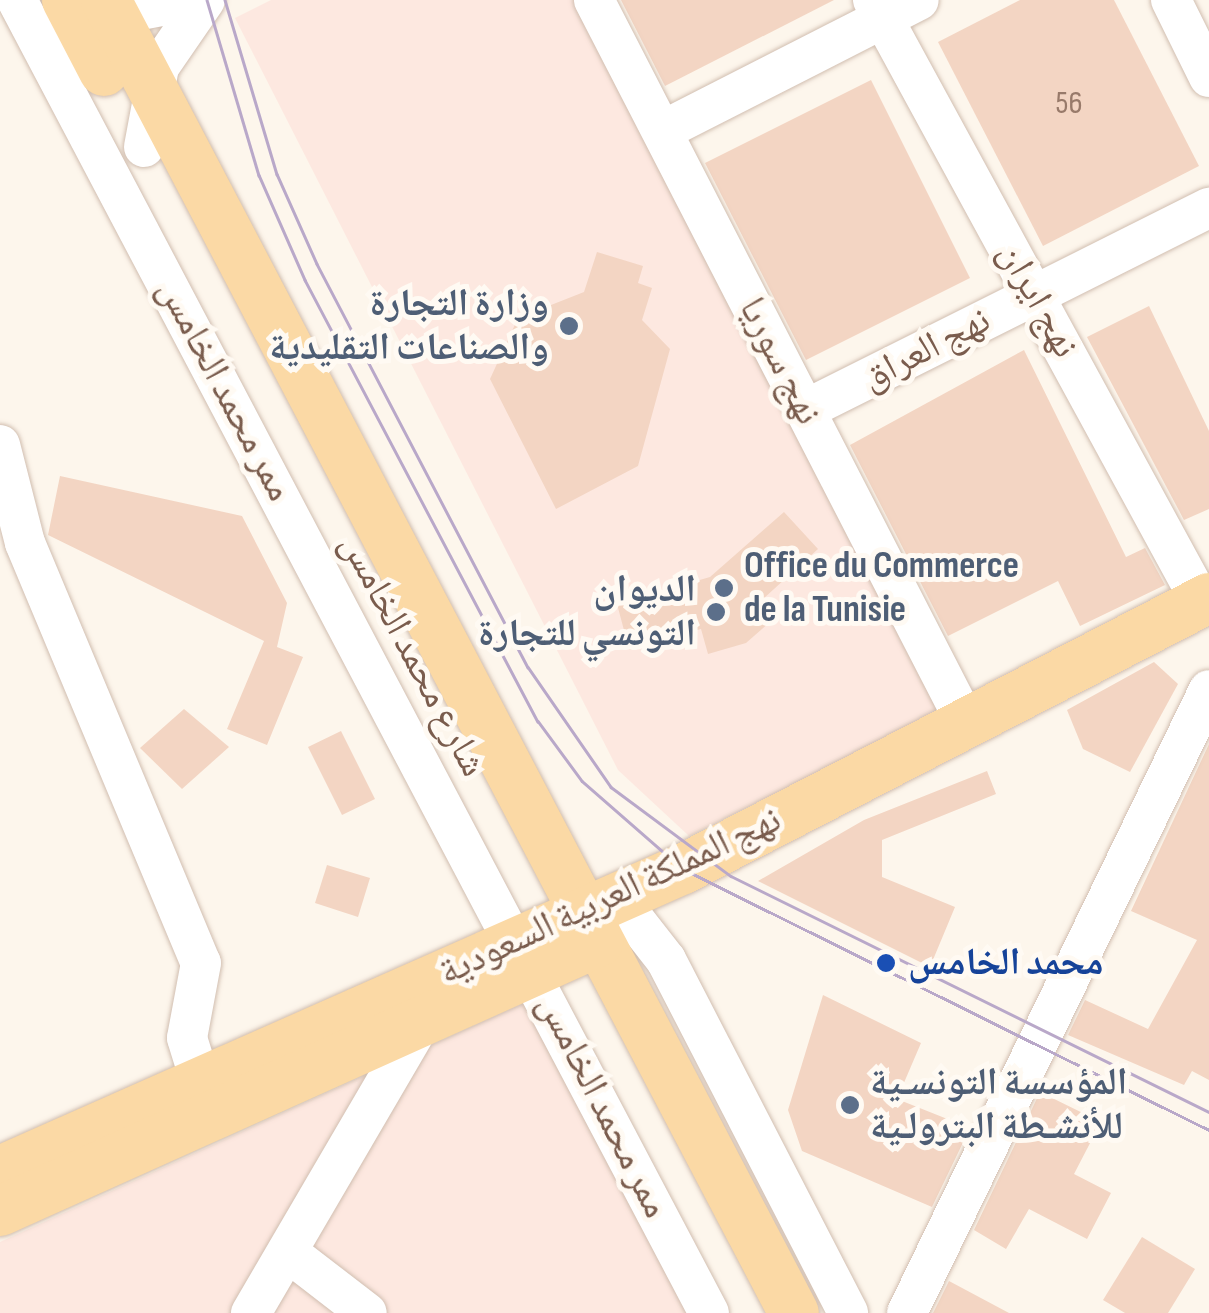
<!DOCTYPE html>
<html>
<head>
<meta charset="utf-8">
<style>
  body { margin:0 }
  #map { position:relative; width:1209px; height:1313px; overflow:hidden; background:#fdf6ec; font-family:"Sofia Sans Condensed","Noto Naskh Arabic",sans-serif }
  div>[style] { position:absolute }
  [style*='--x'] { left:calc(var(--x)*1px); top:calc(var(--y)*1px); width:calc(var(--w)*1px); rotate:calc(var(--a)*1deg) }
  .commercial>* { inset:0; background:#fde8e0 }
  .building>* { inset:0; background:#f3d5c3 }
  .roads { filter:drop-shadow(0 0 2px #d1beb0) drop-shadow(0 0 2px #d1beb0) }
  .minor>* { height:40px; margin:-20px; padding:0 20px; transform-origin:20px; border-radius:20px; background:#fff }
  .major>* { height:50px; margin:-25px; padding:0 25px; transform-origin:25px; border-radius:25px; background:#fbd9a5 }
  .tram>* { height:2.5px; margin:-1.25px; padding:0 1.25px; transform-origin:1.25px; border-radius:1.25px; background:#b9a8c9 }
  .dots>* { width:28px; height:28px; translate:-50% -50%; box-sizing:border-box; border:5px solid #fffaf3; border-radius:50% }
  span { translate:-50% -50%; white-space:nowrap; text-align:center; line-height:1.15; -webkit-text-stroke:10px #fffaf3; paint-order:stroke }
  .number-label { font-size:32px; color:#987a6a }
  .number-label span { -webkit-text-stroke-width:0 }
  .street-label { font-size:38px; color:#7a5c4d }
  .service-label { font-size:38px; color:#4e5e75; font-weight:700 }
  .right { translate:-100% -50%; text-align:right }
  .left { translate:0 -50%; text-align:left }
  .transit-label { font-size:38px; color:#164399; font-weight:700 }
</style>
</head>
<body>
<div id="map">
  <div class="commercial">
    <i style="clip-path:polygon(271px 0,577px 0,945px 710px,689px 836px,618px 770px,235px 18px)"></i>
    <i style="clip-path:polygon(539px 996px,700px 1313px,0 1313px,0 1242px)"></i>
  </div>
  <div class="building">
    <i style="clip-path:polygon(621px 0,834px 0,665px 86px)"></i>
    <i style="clip-path:polygon(1020px 0,1114px 0,1199px 166px,1043px 246px,938px 42px)"></i>
    <i style="clip-path:polygon(871px 80px,970px 278px,806px 360px,705px 163px)"></i>
    <i style="clip-path:polygon(597px 252px,643px 266px,638px 283px,652px 288px,642px 320px,670px 349px,638px 466px,556px 509px,490px 379px,518px 318px,584px 292px)"></i>
    <i style="clip-path:polygon(1149px 306px,1209px 431px,1209px 509px,1184px 520px,1087px 337px)"></i>
    <i style="clip-path:polygon(1024px 350px,1126px 557px,1145px 548px,1165px 585px,1080px 626px,1058px 581px,948px 636px,850px 445px)"></i>
    <i style="clip-path:polygon(60px 476px,242px 516px,287px 603px,277px 647px,303px 657px,267px 745px,227px 729px,264px 641px,48px 535px)"></i>
    <i style="clip-path:polygon(784px 512px,818px 549px,763px 599px,778px 615px,746px 643px,708px 654px,701px 629px,629px 649px,617px 604px,710px 577px)"></i>
    <i style="clip-path:polygon(1154px 662px,1178px 684px,1130px 772px,1083px 749px,1067px 710px)"></i>
    <i style="clip-path:polygon(184px 709px,229px 747px,182px 789px,140px 748px)"></i>
    <i style="clip-path:polygon(341px 731px,375px 799px,342px 815px,308px 747px)"></i>
    <i style="clip-path:polygon(1209px 744px,1209px 1080px,1192px 1071px,1184px 1085px,1068px 1035px,1085px 1000px,1148px 1029px,1197px 940px,1131px 911px)"></i>
    <i style="clip-path:polygon(987px 771px,996px 794px,882px 840px,882px 877px,955px 907px,930px 967px,758px 881px,864px 820px)"></i>
    <i style="clip-path:polygon(327px 865px,370px 878px,358px 917px,315px 903px)"></i>
    <i style="clip-path:polygon(823px 995px,921px 1043px,897px 1099px,970px 1128px,932px 1207px,802px 1151px,788px 1110px)"></i>
    <i style="clip-path:polygon(1040px 1092px,1101px 1122px,1074px 1174px,1111px 1193px,1087px 1239px,1029px 1209px,1006px 1249px,974px 1230px)"></i>
    <i style="clip-path:polygon(1142px 1237px,1195px 1269px,1168px 1313px,1125px 1313px,1103px 1300px)"></i>
    <i style="clip-path:polygon(949px 1281px,1009px 1313px,933px 1313px)"></i>
  </div>
  <div class="roads">
    <div class="minor">
      <i style="--x:17;--y:0;--w:1484;--a:62.21"></i>
      <i style="--x:594;--y:0;--w:813;--a:62.77"></i>
      <i style="--x:873;--y:0;--w:686;--a:61.42"></i>
      <i style="--x:1171;--y:0;--w:86;--a:63.7"></i>
      <i style="--x:114;--y:15;--w:80;--a:-10.8"></i>
      <i style="--x:662;--y:131;--w:288;--a:-27"></i>
      <i style="--x:144;--y:147;--w:81;--a:-79.4"></i>
      <i style="--x:159;--y:67;--w:81;--a:-55.5"></i>
      <i style="--x:805;--y:410;--w:452;--a:-26.6"></i>
      <i style="--x:0;--y:445;--w:101;--a:75.7"></i>
      <i style="--x:25;--y:543;--w:455;--a:67.3"></i>
      <i style="--x:201;--y:963;--w:76;--a:100.6"></i>
      <i style="--x:187;--y:1038;--w:44;--a:72.8"></i>
      <i style="--x:616;--y:896;--w:81;--a:52"></i>
      <i style="--x:666;--y:960;--w:397;--a:62.7"></i>
      <i style="--x:289;--y:1253;--w:98;--a:37.6"></i>
      <i style="--x:251;--y:1313;--w:331;--a:-59.7"></i>
      <i style="--x:907;--y:1313;--w:692;--a:-64.14"></i>
    </div>
    <div class="major">
      <i style="--x:67;--y:0;--w:80;--a:62.5"></i>
      <i style="--x:106;--y:0;--w:1482;--a:62.35"></i>
      <i style="--x:0;--y:1171;--w:747;--a:-23.85"></i>
      <i style="--x:683;--y:869;--w:592;--a:-27.26"></i>
      <i style="--x:0;--y:1211;--w:656;--a:-24.22"></i>
    </div>
  </div>
  <div class="tram">
    <i style="--x:207;--y:0;--w:183;--a:73.5"></i>
    <i style="--x:259;--y:175;--w:115;--a:66.3"></i>
    <i style="--x:305;--y:280;--w:499;--a:62.2"></i>
    <i style="--x:538;--y:721;--w:74;--a:53.7"></i>
    <i style="--x:582;--y:781;--w:134;--a:41.1"></i>
    <i style="--x:683;--y:869;--w:587;--a:26.39"></i>
    <i style="--x:225;--y:0;--w:182;--a:73.4"></i>
    <i style="--x:277;--y:174;--w:98;--a:66"></i>
    <i style="--x:317;--y:264;--w:455;--a:62.4"></i>
    <i style="--x:528;--y:667;--w:146;--a:55.3"></i>
    <i style="--x:611;--y:787;--w:149;--a:36.6"></i>
    <i style="--x:731;--y:876;--w:533;--a:26.28"></i>
  </div>
  <div class="dots">
    <i style="left:569px;top:326px;background:#5c6f8a"></i>
    <i style="left:724px;top:588px;background:#5c6f8a"></i>
    <i style="left:716px;top:612px;background:#5c6f8a"></i>
    <i style="left:886px;top:963px;background:#1a4fb4"></i>
    <i style="left:850px;top:1105px;background:#5c6f8a"></i>
  </div>
  <div class="number-label">
    <span style="left:1069px;top:104px">56</span>
  </div>
  <div class="street-label">
    <span style="left:1038px;top:300px;rotate:61deg">نهج ايران</span>
    <span style="left:926px;top:349px;rotate:-27deg">نهج العراق</span>
    <span style="left:780px;top:361px;rotate:63deg">نهج سوريا</span>
    <span style="left:225px;top:390px;rotate:62deg">ممر محمد الخامس</span>
    <span style="left:413px;top:655px;rotate:62deg">شارع محمد الخامس</span>
    <span style="left:610px;top:896px;rotate:-25deg">نهج المملكة العربية السعودية</span>
    <span style="left:603px;top:1106px;rotate:63deg">ممر محمد الخامس</span>
  </div>
  <div class="service-label">
    <span class="right" style="left:549px;top:326px">وزارة التجارة<br>والصناعات التقليدية</span>
    <span class="left" style="left:744px;top:588px">Office du Commerce<br>de la Tunisie</span>
    <span class="right" style="left:696px;top:612px">الديوان<br>التونسي للتجارة</span>
    <span class="left" style="left:870px;top:1105px">المؤسسة التونسـية<br>للأنشـطة البترولـية</span>
  </div>
  <div class="transit-label">
    <span class="left" style="left:908px;top:963px">محمد الخامس</span>
  </div>
</div>
</body>
</html>
